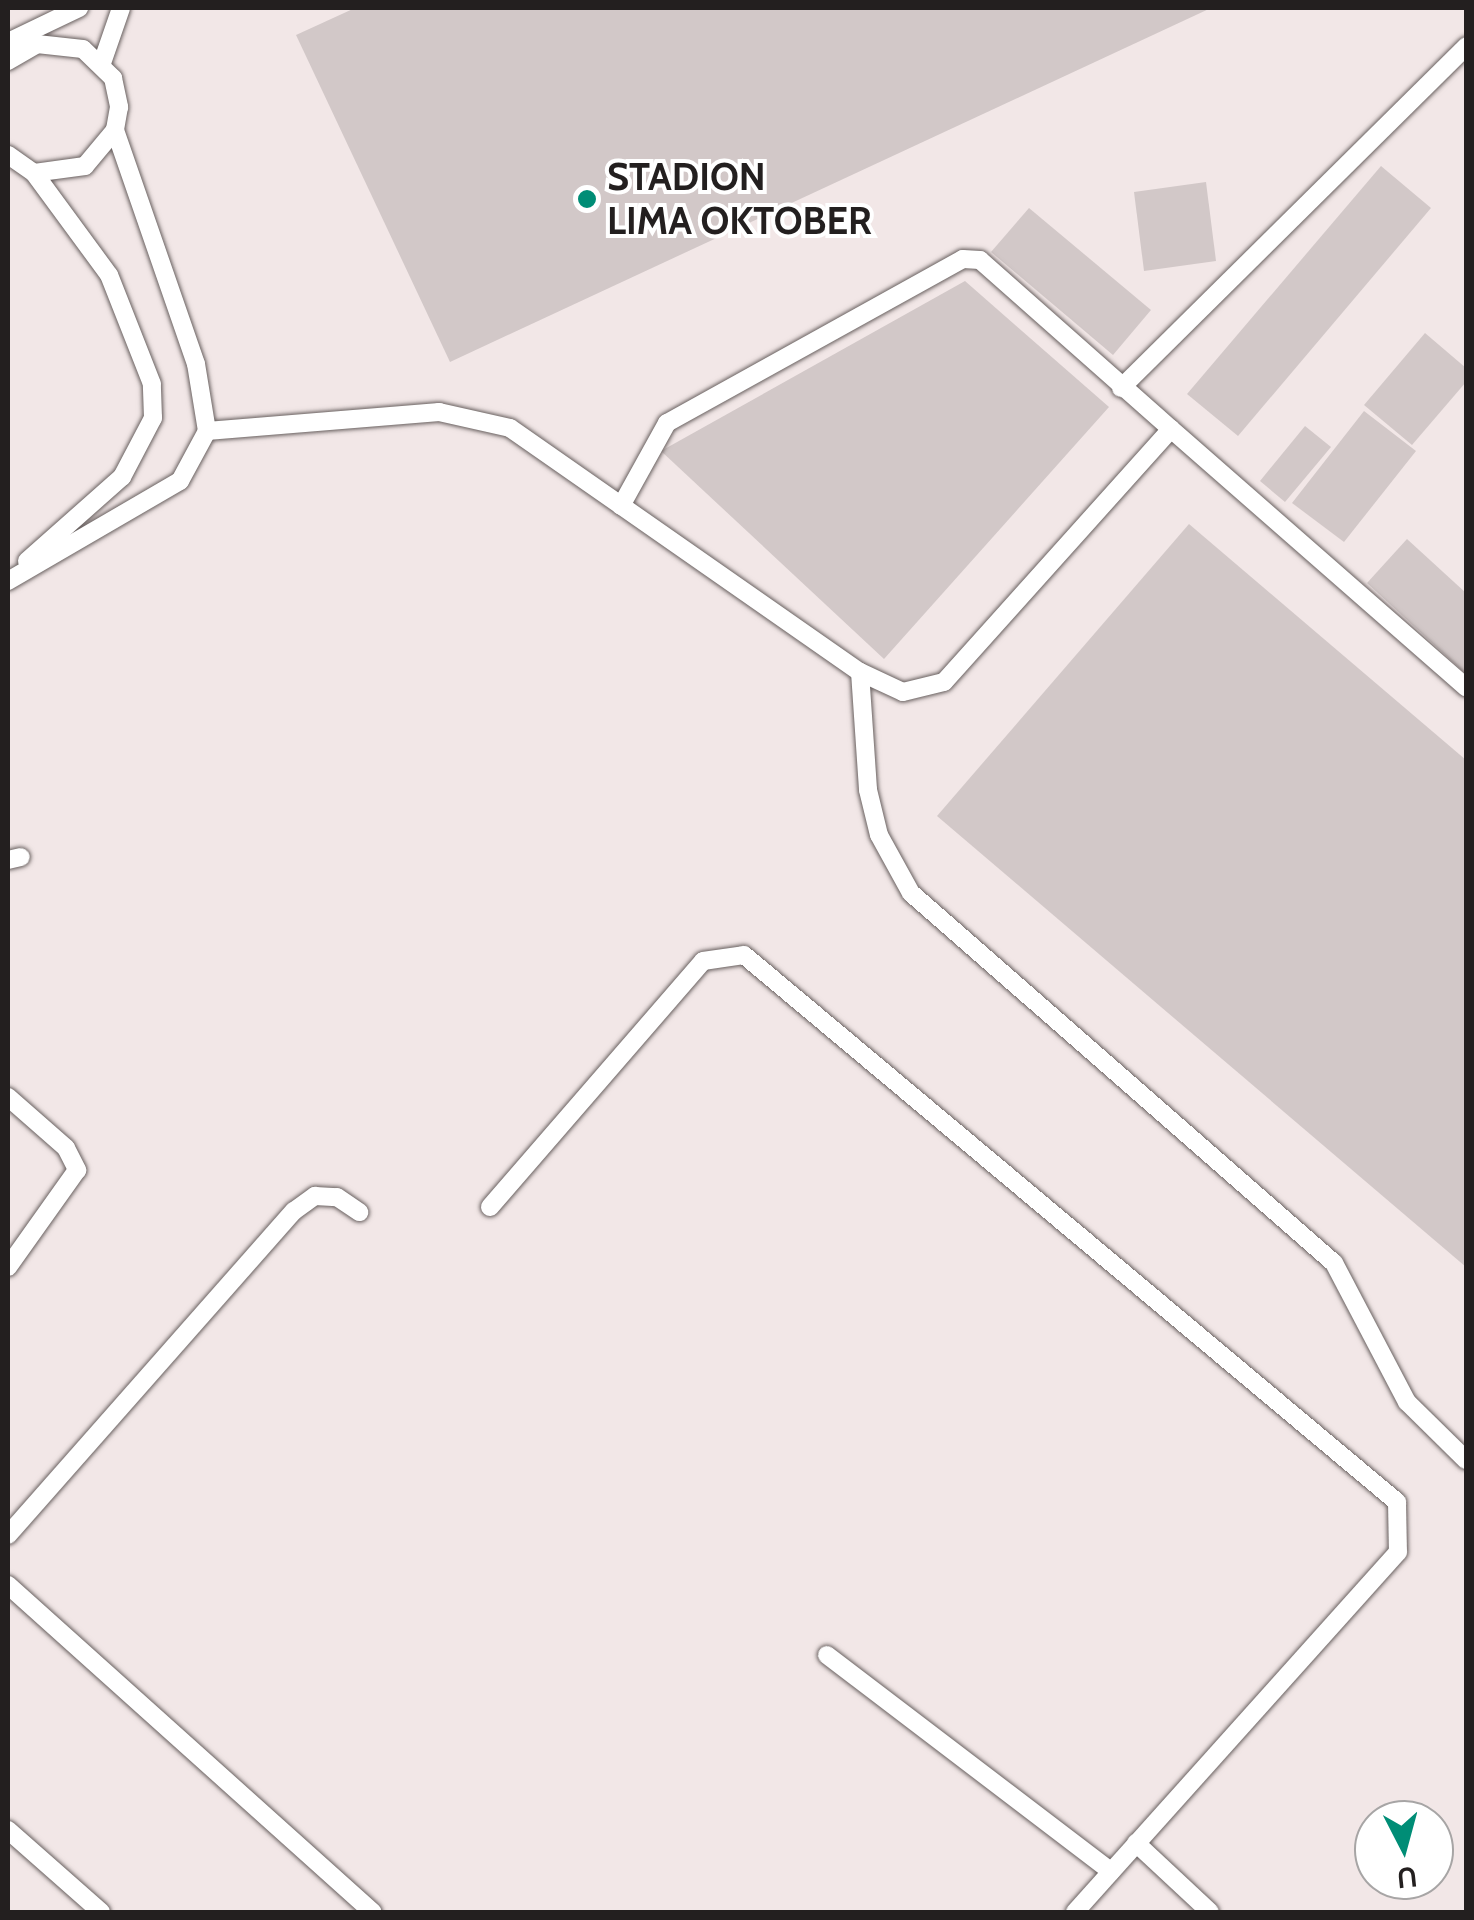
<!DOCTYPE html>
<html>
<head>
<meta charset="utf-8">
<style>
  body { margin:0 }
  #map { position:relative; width:1474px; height:1920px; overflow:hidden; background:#f2e7e7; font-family:Cabin,sans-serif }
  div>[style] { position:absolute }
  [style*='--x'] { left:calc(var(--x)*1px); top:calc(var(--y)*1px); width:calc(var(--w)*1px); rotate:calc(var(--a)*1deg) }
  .building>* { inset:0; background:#d2c8c8 }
  .roads { filter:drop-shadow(0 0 2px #68605f) drop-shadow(0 0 2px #68605f) }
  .service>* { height:18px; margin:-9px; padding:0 9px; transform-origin:9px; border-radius:9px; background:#fff }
  .dots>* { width:28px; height:28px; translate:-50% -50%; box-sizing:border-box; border:5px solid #fff; border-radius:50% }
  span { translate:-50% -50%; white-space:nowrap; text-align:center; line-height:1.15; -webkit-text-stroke:8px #fff; paint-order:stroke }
  .poi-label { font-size:38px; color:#231f1f; font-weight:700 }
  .left { translate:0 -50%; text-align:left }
  .frame { position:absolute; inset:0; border:10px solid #231f1f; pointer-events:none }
  .north { position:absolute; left:1354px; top:1800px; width:100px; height:100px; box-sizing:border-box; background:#fff; border:2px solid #a7a5a5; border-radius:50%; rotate:174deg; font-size:28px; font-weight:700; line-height:40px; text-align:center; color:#231f1f }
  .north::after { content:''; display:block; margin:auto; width:35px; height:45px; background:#008d76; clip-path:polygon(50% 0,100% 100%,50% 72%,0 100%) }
</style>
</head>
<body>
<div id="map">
  <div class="building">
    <i style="clip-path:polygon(355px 8px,1211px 8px,450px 362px,296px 35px)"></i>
    <i style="clip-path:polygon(1381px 166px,1431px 208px,1238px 436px,1187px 394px)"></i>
    <i style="clip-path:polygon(1206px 182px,1216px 261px,1144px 271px,1134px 192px)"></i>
    <i style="clip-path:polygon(1029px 208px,1151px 310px,1113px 355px,991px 252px)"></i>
    <i style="clip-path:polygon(965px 281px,1109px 407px,884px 659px,661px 451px)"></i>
    <i style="clip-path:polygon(1425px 333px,1466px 368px,1466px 382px,1412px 445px,1364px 405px)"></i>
    <i style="clip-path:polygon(1364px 411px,1416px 451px,1344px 542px,1292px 503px)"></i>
    <i style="clip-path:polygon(1305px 426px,1331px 447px,1285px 502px,1260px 481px)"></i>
    <i style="clip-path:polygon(1189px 524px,1466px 760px,1466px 1267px,937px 816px)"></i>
    <i style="clip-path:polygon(1407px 539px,1466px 593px,1466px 674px,1367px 583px)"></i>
  </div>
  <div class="roads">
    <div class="service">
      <i style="--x:8;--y:42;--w:79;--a:-25.6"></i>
      <i style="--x:8;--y:61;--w:34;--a:-30"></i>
      <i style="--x:37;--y:44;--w:46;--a:6.2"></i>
      <i style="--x:83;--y:49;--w:42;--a:44"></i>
      <i style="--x:113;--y:78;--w:30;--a:78"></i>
      <i style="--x:119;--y:107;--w:23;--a:100"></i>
      <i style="--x:115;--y:130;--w:47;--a:129.8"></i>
      <i style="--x:85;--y:166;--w:51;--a:172.2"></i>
      <i style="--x:34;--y:173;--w:32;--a:-145"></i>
      <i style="--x:102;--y:63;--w:58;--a:-70.9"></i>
      <i style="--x:1121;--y:388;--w:486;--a:-44.7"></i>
      <i style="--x:207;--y:431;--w:233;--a:-4.7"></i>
      <i style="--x:439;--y:412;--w:73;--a:12.7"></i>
      <i style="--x:510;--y:428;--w:427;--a:34.9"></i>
      <i style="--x:860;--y:672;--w:47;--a:24.9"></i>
      <i style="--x:903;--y:692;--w:42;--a:-13.7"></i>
      <i style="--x:944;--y:682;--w:340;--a:-48.1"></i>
      <i style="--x:1171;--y:429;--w:392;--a:41.2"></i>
      <i style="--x:621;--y:506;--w:95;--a:-61"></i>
      <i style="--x:667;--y:423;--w:338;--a:-29"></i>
      <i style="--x:963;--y:259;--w:17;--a:3"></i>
      <i style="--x:980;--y:260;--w:255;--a:41.5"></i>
      <i style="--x:27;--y:561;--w:127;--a:-41.5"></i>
      <i style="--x:122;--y:477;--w:67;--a:-62.3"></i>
      <i style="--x:153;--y:418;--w:34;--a:-92"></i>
      <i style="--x:152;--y:384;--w:117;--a:-111.5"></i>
      <i style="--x:109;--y:275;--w:127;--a:-126.3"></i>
      <i style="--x:8;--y:581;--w:199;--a:-30.2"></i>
      <i style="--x:180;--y:481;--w:57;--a:-61.6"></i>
      <i style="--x:207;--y:431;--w:68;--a:-99.3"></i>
      <i style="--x:196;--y:364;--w:248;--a:-109.1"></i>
      <i style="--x:860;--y:672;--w:118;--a:86.1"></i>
      <i style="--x:868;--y:790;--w:46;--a:76.3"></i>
      <i style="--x:879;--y:835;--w:66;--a:61.1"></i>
      <i style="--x:911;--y:893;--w:562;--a:41.18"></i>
      <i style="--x:1334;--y:1263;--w:157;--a:62.3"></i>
      <i style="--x:1407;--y:1402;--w:83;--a:44.5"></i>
      <i style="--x:8;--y:860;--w:13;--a:-13"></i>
      <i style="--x:8;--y:1097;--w:77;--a:41.3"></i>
      <i style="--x:66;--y:1148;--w:25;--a:63"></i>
      <i style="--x:77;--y:1170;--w:119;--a:125.4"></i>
      <i style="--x:490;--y:1207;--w:325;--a:-49.1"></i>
      <i style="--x:703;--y:961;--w:41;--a:-8.3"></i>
      <i style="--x:744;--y:955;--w:852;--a:39.95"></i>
      <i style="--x:1397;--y:1502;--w:50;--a:88.9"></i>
      <i style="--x:1398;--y:1552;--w:484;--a:131.9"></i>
      <i style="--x:8;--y:1535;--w:432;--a:-48.6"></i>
      <i style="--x:294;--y:1211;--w:26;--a:-36"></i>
      <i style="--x:315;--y:1196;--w:22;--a:3"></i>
      <i style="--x:337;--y:1197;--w:27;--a:34"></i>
      <i style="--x:8;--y:1585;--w:490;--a:41.9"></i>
      <i style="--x:827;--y:1655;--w:357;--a:37.3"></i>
      <i style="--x:8;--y:1830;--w:124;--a:41.4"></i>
      <i style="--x:1136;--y:1843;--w:101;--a:43"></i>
    </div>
  </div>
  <div class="dots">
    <i style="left:587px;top:199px;background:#008d76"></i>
  </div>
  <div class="poi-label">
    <span class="left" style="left:607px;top:199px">STADION<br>LIMA OKTOBER</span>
  </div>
  <div class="frame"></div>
  <div class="north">U</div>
</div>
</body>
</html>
